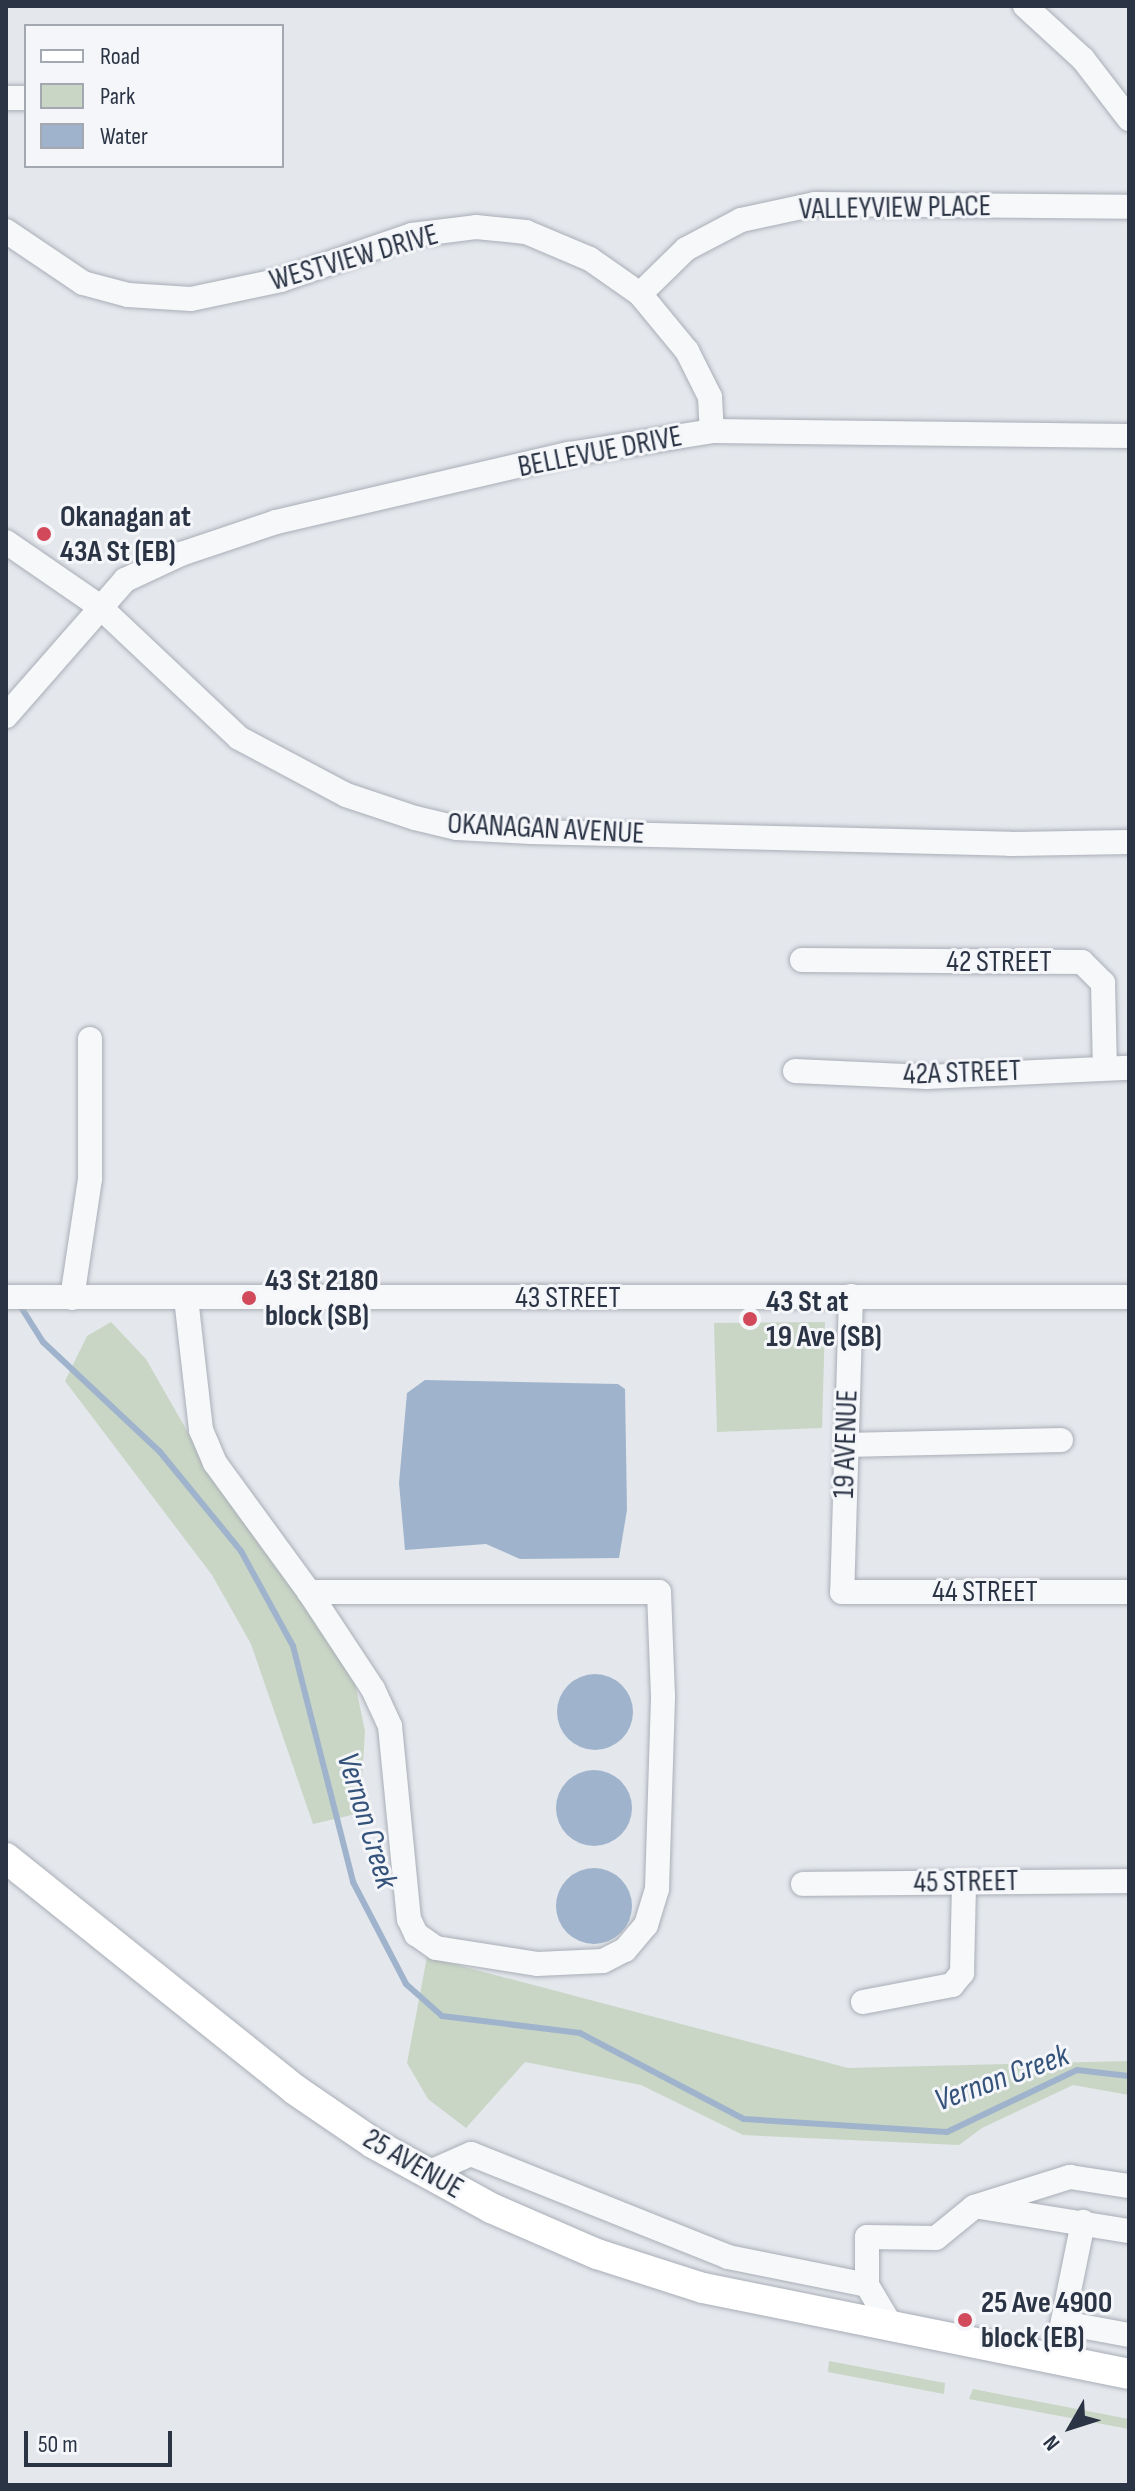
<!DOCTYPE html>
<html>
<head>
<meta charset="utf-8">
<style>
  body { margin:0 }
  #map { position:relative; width:1135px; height:2491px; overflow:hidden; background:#e4e7ec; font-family:"Sofia Sans Condensed",sans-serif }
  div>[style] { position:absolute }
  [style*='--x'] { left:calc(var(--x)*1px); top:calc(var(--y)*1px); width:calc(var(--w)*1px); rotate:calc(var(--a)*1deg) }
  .green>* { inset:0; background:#c9d6c5 }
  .water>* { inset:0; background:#9fb4cc }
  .round { border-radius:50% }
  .stream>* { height:6px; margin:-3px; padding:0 3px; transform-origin:3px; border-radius:3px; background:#9fb4cc }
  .roads { filter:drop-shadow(0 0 2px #a9aeb7) drop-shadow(0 0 2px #a9aeb7) }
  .minor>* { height:24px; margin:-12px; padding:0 12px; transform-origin:12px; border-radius:12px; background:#f7f8fa }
  .major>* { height:30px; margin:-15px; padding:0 15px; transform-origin:15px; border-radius:15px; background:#fff }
  .dots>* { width:22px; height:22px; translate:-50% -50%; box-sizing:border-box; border:4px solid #f4f6f9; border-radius:50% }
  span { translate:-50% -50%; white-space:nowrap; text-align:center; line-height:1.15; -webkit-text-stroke:6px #f4f6f9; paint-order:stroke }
  .street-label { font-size:30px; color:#2b3445 }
  .poi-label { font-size:30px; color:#2b3445; font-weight:700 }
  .left { translate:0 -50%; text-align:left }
  .water-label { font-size:32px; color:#34527a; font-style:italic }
  .frame { position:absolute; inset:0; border:8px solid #2b3445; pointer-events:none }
  .legend { position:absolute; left:24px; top:24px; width:260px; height:144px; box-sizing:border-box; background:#f4f6f9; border:2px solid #a4a8b1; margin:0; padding:10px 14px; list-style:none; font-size:24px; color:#2b3445 }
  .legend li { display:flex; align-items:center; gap:16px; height:40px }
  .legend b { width:40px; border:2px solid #a4a8b1 }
  .north { position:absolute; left:1031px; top:2387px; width:80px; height:80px; -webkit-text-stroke:6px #f4f6f9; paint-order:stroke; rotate:231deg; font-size:22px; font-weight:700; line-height:32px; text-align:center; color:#2b3445 }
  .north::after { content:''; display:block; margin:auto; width:28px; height:36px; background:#2b3445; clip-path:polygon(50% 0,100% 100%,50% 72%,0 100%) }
  .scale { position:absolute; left:24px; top:2431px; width:148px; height:36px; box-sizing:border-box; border:4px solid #2b3445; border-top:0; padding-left:10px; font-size:24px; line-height:28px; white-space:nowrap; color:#2b3445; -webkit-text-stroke:6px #f4f6f9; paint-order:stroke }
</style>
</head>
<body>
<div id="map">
  <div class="green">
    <i style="clip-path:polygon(111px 1322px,146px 1359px,194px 1443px,353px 1674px,365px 1731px,360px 1813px,313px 1824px,251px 1644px,212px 1575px,65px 1381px,87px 1336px)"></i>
    <i style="clip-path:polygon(825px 1322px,822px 1428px,717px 1432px,714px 1323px)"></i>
    <i style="clip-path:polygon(427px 1957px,848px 2068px,1129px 2061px,1129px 2095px,1073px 2085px,982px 2128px,959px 2145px,743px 2135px,641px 2085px,525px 2062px,466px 2128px,428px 2099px,407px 2063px)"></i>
    <i style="clip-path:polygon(829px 2361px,945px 2383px,944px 2394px,828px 2372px)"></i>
    <i style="clip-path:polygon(973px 2389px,1129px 2419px,1129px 2429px,969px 2399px)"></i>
  </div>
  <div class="water">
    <i style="clip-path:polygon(425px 1380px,618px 1384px,625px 1389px,627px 1510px,619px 1558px,520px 1559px,486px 1544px,405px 1550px,399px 1483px,407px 1393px)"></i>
    <i class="round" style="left:557px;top:1674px;width:76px;height:76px"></i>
    <i class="round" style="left:556px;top:1770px;width:76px;height:76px"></i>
    <i class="round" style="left:556px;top:1868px;width:76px;height:76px"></i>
  </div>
  <div class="stream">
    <i style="--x:19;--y:1304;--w:45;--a:57.7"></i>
    <i style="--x:43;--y:1342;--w:161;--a:43.2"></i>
    <i style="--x:160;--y:1452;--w:128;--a:50.7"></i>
    <i style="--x:241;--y:1551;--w:108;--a:61.3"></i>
    <i style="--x:293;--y:1646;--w:244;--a:75.7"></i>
    <i style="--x:353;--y:1882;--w:115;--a:62.5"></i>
    <i style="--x:406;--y:1984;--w:48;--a:41.6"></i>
    <i style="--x:442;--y:2016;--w:139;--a:7"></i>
    <i style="--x:580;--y:2033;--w:185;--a:27.7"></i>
    <i style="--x:744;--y:2119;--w:203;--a:3.7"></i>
    <i style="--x:947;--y:2132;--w:144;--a:-25.5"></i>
    <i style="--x:1077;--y:2070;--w:52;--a:6.6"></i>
  </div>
  <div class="roads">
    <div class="minor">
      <i style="--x:1025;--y:6;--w:79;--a:42.4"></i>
      <i style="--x:1083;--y:59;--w:76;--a:52.5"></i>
      <i style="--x:6;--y:98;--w:20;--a:0"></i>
      <i style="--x:6;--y:231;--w:93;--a:34"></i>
      <i style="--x:83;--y:283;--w:47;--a:14.9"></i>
      <i style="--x:128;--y:295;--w:63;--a:3.6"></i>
      <i style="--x:191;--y:299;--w:92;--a:-11.9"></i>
      <i style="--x:281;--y:280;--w:139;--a:-19"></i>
      <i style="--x:412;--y:235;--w:64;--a:-7.1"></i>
      <i style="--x:476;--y:227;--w:50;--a:5.7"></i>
      <i style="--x:526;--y:232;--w:69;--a:22.9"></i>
      <i style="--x:590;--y:259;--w:61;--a:35"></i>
      <i style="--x:640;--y:294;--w:74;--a:50.5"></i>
      <i style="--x:687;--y:351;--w:51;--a:63.4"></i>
      <i style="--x:710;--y:397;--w:34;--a:87"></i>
      <i style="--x:640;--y:294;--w:64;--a:-44.4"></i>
      <i style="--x:686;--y:249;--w:62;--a:-27.8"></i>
      <i style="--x:741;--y:220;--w:76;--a:-12.2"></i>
      <i style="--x:815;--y:204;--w:314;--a:0.5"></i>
      <i style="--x:6;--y:542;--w:113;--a:34.5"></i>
      <i style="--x:99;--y:606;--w:192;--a:43.3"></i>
      <i style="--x:239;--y:738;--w:121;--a:28"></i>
      <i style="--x:346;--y:795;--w:73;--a:18.4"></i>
      <i style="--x:415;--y:818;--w:43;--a:13.4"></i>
      <i style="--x:457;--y:828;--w:74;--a:3.1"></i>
      <i style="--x:531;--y:832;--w:479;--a:1.4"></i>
      <i style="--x:1010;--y:844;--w:119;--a:-1"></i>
      <i style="--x:6;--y:716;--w:181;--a:-48.8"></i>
      <i style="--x:125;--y:580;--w:62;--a:-24.9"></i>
      <i style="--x:181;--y:554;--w:100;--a:-18.6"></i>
      <i style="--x:276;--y:522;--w:301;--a:-13.1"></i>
      <i style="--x:569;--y:454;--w:145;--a:-9.1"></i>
      <i style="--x:712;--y:431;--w:417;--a:0.7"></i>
      <i style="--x:802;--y:960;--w:280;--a:0.4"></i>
      <i style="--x:1082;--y:962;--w:30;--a:45"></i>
      <i style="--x:1103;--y:983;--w:85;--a:88.7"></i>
      <i style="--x:795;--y:1071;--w:132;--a:2.6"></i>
      <i style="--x:927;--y:1077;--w:202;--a:-2.6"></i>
      <i style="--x:851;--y:1296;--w:296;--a:91.7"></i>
      <i style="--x:842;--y:1592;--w:287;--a:0"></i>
      <i style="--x:6;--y:1297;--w:1123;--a:0"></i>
      <i style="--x:72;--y:1298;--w:120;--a:-81.4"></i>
      <i style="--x:90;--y:1179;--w:140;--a:-90"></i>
      <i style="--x:186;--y:1298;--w:133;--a:83.5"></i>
      <i style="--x:201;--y:1430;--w:36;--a:67"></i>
      <i style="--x:215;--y:1463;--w:160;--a:53.9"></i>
      <i style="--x:309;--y:1592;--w:116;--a:56.6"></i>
      <i style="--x:373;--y:1689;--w:41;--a:65.3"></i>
      <i style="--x:390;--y:1726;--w:194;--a:84.4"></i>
      <i style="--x:409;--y:1919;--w:17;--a:65"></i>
      <i style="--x:416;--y:1934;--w:24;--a:35"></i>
      <i style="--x:436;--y:1948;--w:102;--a:9"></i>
      <i style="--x:537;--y:1964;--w:66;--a:-2.6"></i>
      <i style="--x:603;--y:1961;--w:25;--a:-27"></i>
      <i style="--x:625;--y:1950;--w:33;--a:-50"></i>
      <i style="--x:646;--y:1925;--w:38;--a:-73"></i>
      <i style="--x:657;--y:1889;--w:193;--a:-88.2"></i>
      <i style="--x:663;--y:1696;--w:104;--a:-92.2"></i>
      <i style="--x:659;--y:1592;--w:350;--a:180"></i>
      <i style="--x:846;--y:1445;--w:215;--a:-1.3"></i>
      <i style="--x:803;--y:1884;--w:326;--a:-0.5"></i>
      <i style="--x:863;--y:2002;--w:91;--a:-10.8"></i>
      <i style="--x:952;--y:1985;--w:16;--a:-50"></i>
      <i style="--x:962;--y:1973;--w:91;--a:-88.7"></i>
      <i style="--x:437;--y:2169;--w:37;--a:-24"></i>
      <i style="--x:471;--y:2154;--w:277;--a:21.8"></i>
      <i style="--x:728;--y:2257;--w:142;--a:11.4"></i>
      <i style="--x:867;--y:2285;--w:51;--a:59.4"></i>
      <i style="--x:980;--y:2207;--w:151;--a:9.2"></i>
      <i style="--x:867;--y:2285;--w:48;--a:-90"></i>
      <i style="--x:867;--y:2237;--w:69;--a:0.8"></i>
      <i style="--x:936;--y:2238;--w:49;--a:-39.2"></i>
      <i style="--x:974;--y:2207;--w:101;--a:-17.4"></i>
      <i style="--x:1070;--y:2177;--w:60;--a:8.7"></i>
      <i style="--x:1064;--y:2323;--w:66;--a:10.5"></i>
      <i style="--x:1055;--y:2360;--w:141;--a:-78.5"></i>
    </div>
    <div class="major">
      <i style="--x:6;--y:1858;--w:369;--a:38.7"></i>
      <i style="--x:294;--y:2089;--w:96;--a:34.4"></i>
      <i style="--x:373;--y:2143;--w:135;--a:28.8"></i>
      <i style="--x:491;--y:2208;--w:116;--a:23.5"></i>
      <i style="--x:597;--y:2254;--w:111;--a:17.8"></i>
      <i style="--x:703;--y:2288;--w:435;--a:11.4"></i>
    </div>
  </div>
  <div class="dots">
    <i style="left:44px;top:534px;background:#d1495b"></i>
    <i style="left:249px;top:1298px;background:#d1495b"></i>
    <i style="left:750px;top:1319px;background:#d1495b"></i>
    <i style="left:965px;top:2320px;background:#d1495b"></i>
  </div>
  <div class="street-label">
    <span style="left:895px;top:208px;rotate:-1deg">VALLEYVIEW PLACE</span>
    <span style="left:354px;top:258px;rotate:-16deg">WESTVIEW DRIVE</span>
    <span style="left:600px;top:452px;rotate:-11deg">BELLEVUE DRIVE</span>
    <span style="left:546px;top:829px;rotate:3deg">OKANAGAN AVENUE</span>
    <span style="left:999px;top:962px">42 STREET</span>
    <span style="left:962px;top:1073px;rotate:-2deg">42A STREET</span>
    <span style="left:568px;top:1298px">43 STREET</span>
    <span style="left:846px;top:1444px;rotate:-88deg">19 AVENUE</span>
    <span style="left:985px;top:1592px">44 STREET</span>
    <span style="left:966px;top:1882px;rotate:-1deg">45 STREET</span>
    <span style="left:413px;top:2164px;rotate:30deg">25 AVENUE</span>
  </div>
  <div class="poi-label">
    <span class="left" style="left:60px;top:534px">Okanagan at<br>43A St (EB)</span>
    <span class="left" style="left:265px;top:1298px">43 St 2180<br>block (SB)</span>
    <span class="left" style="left:766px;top:1319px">43 St at<br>19 Ave (SB)</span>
    <span class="left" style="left:981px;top:2320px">25 Ave 4900<br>block (EB)</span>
  </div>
  <div class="water-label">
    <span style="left:366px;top:1821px;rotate:73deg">Vernon Creek</span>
    <span style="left:1002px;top:2079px;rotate:-20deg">Vernon Creek</span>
  </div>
  <div class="frame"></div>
  <ul class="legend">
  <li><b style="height:10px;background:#fff"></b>Road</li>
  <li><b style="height:22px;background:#c9d6c5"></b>Park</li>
  <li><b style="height:22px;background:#9fb4cc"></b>Water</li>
  </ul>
  <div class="north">N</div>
  <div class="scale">50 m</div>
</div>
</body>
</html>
